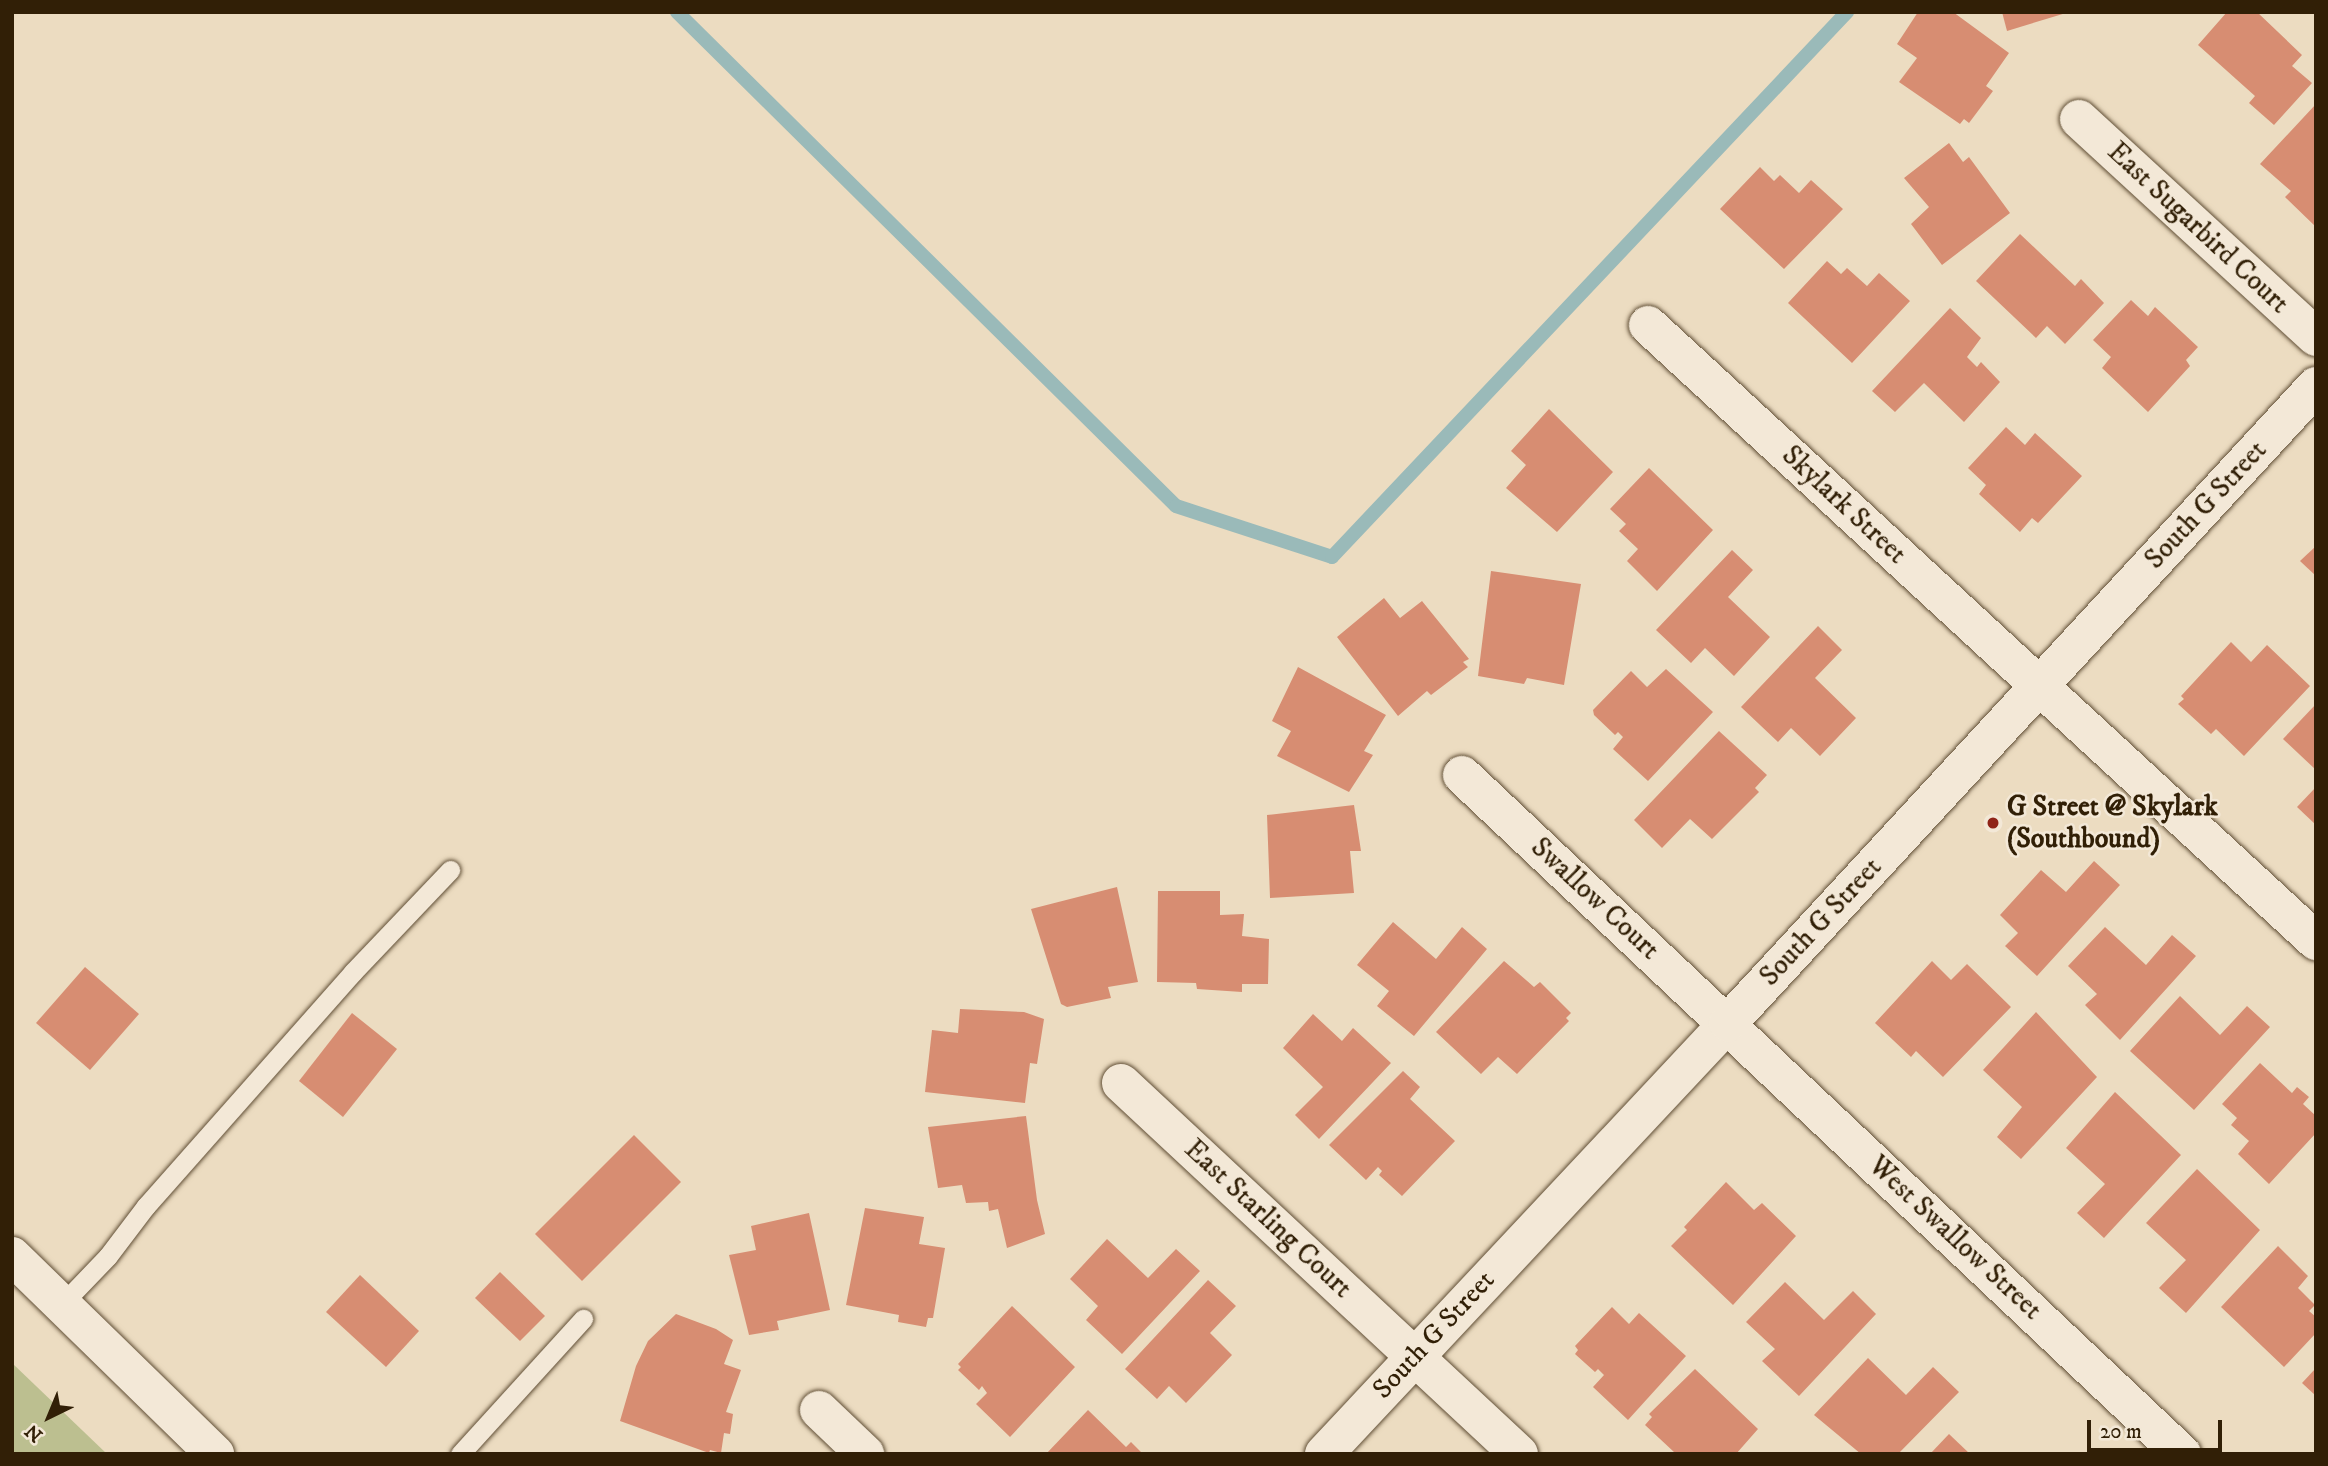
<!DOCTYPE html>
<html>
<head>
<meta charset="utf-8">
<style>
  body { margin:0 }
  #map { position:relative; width:2328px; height:1466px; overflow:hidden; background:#ecdcc1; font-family:"IM FELL DW Pica",serif }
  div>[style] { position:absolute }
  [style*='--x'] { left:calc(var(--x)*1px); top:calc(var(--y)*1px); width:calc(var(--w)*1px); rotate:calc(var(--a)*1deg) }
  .green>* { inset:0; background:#bcbf90 }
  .stream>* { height:14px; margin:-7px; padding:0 7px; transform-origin:7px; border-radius:7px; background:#9abab9 }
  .building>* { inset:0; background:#d78d72 }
  .roads { filter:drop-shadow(0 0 2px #604e35) drop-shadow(0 0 2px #604e35) }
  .service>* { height:19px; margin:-9.5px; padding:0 9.5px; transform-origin:9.5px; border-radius:9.5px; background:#f3e8d7 }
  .minor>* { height:38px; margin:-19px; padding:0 19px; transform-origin:19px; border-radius:19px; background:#f3e8d7 }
  .secondary>* { height:38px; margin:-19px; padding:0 19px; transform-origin:19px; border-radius:19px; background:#f3e8d7 }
  .dots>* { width:19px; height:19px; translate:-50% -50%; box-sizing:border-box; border:4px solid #f3e8d7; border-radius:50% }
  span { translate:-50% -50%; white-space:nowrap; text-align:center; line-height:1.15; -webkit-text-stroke:5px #f3e8d7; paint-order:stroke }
  .street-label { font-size:28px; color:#311f06 }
  .poi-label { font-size:28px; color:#311f06; font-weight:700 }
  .left { translate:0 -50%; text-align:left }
  .frame { position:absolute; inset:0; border:14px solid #311f06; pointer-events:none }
  .north { position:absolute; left:14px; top:1382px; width:70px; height:70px; -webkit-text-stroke:5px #f3e8d7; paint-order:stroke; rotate:223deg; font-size:19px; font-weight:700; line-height:28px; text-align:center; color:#311f06 }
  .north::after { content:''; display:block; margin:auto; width:24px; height:32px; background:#311f06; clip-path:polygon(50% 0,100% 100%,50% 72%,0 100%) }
  .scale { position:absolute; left:2087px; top:1420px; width:135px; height:32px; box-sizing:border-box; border:4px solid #311f06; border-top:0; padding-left:9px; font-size:21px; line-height:24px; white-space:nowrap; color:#311f06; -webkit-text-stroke:5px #f3e8d7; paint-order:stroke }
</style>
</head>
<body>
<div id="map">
  <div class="green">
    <i style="clip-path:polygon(12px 1363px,107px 1454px,12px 1454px)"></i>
  </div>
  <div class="stream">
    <i style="--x:677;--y:12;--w:702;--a:44.71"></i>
    <i style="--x:1176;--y:506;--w:164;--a:18.1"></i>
    <i style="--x:1332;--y:557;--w:750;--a:-46.62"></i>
  </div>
  <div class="building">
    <i style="clip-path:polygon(1918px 12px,1953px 12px,2009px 53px,1986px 86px,1993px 91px,1969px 123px,1964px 119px,1960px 124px,1899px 82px,1917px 58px,1897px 44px)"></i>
    <i style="clip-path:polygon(2002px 12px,2066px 12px,2066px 13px,2007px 31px)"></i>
    <i style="clip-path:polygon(2227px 12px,2257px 12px,2302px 55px,2292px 66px,2312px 83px,2274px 125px,2249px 103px,2255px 96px,2198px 45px)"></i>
    <i style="clip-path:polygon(2316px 104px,2316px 227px,2285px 197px,2291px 191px,2260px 164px)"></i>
    <i style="clip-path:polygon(1949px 143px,1963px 162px,1969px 157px,2010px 213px,1942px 265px,1911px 224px,1929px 207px,1904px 178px)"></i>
    <i style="clip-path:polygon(1760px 167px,1774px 181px,1780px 175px,1799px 193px,1811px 180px,1843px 209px,1784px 269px,1720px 209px)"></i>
    <i style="clip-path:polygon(2020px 234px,2075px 286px,2081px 279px,2104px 303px,2065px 344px,2047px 326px,2036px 338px,1976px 281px)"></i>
    <i style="clip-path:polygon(1827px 261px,1841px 274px,1847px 268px,1867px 286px,1879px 273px,1910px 301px,1852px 363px,1788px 303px)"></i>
    <i style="clip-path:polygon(2131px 300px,2148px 316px,2155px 307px,2198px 347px,2186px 360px,2190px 366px,2148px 412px,2102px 368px,2111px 357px,2093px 340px)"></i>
    <i style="clip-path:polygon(1950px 308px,1981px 338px,1967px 357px,1977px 367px,1981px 362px,2000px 382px,1964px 422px,1924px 383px,1895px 412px,1872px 391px)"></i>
    <i style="clip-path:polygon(1549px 409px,1613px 472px,1557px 532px,1506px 488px,1526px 465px,1511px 451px)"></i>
    <i style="clip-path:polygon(2006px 427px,2025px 445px,2035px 433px,2082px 476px,2038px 523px,2032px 518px,2020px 532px,1979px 494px,1986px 485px,1968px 468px)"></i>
    <i style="clip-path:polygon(1649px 468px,1713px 530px,1657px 591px,1627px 561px,1638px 549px,1619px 531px,1626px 524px,1610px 509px)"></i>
    <i style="clip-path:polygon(2316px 546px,2316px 576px,2300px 561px)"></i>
    <i style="clip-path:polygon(1732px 550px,1753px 570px,1728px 597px,1770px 637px,1734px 676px,1705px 648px,1691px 663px,1656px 630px)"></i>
    <i style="clip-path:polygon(1491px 571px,1581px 584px,1564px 685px,1527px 678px,1524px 684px,1478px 676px)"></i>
    <i style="clip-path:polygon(1384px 598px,1400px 618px,1422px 601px,1469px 659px,1463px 662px,1468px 667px,1431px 695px,1427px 691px,1398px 716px,1337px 637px)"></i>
    <i style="clip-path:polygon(1818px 626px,1842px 650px,1815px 678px,1856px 718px,1820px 756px,1791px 728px,1778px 742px,1741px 707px)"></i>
    <i style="clip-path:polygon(2231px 642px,2251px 662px,2267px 645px,2310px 686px,2244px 756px,2216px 729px,2211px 734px,2178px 704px,2184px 699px,2181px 696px)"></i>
    <i style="clip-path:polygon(1298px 667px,1386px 715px,1364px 751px,1373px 755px,1349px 792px,1277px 756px,1291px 731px,1272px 721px)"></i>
    <i style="clip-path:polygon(1666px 669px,1713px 712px,1648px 781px,1613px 749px,1623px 737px,1618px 732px,1615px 735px,1594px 715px,1593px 710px,1631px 671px,1647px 687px)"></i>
    <i style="clip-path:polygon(2316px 704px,2316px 770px,2283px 739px)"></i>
    <i style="clip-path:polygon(1719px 731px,1767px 775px,1755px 788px,1759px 792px,1712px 839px,1690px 819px,1662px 848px,1634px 820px)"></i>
    <i style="clip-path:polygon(2316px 787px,2316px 825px,2297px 807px)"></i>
    <i style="clip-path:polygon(1354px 805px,1361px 851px,1350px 851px,1354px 893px,1270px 898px,1267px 815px)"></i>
    <i style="clip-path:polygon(2094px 861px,2120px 885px,2037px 976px,2005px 946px,2018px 933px,2000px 915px,2041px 870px,2066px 892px)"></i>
    <i style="clip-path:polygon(1117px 887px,1138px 982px,1108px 987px,1111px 998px,1067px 1007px,1061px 1004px,1031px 909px)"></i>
    <i style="clip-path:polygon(1158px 891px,1220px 891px,1220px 915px,1244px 914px,1242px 936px,1269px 939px,1268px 984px,1242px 984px,1242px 992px,1197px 989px,1196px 983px,1157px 982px)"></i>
    <i style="clip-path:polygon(1393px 922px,1436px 959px,1462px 927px,1487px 949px,1414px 1036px,1377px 1006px,1389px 991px,1357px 965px)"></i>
    <i style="clip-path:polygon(2105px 927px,2146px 965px,2172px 935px,2196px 956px,2120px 1040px,2085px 1005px,2097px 994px,2068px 966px)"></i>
    <i style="clip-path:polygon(1504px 961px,1534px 987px,1540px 982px,1571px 1013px,1566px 1018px,1569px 1021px,1517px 1074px,1498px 1057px,1481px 1074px,1436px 1032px)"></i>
    <i style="clip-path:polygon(1932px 961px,1951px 980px,1967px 964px,2011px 1007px,1943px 1077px,1916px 1051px,1911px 1057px,1875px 1023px)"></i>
    <i style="clip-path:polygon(85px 967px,139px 1014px,90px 1070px,36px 1023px)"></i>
    <i style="clip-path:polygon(2180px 996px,2220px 1035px,2247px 1006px,2270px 1027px,2194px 1110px,2130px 1051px)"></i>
    <i style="clip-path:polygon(960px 1009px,1024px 1012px,1044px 1019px,1037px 1064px,1030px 1063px,1025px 1103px,925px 1092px,932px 1030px,958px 1033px)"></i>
    <i style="clip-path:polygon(2036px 1012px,2097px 1077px,2021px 1159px,1997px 1137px,2022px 1107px,1983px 1070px)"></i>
    <i style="clip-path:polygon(352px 1013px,397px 1049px,343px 1117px,299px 1081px)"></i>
    <i style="clip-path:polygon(1313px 1014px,1342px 1041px,1353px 1028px,1391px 1063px,1319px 1139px,1295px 1115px,1323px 1087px,1283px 1048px)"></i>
    <i style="clip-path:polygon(2260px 1063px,2292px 1093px,2297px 1087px,2309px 1097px,2303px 1104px,2316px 1116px,2316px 1133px,2269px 1184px,2238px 1154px,2249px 1141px,2231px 1125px,2237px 1118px,2222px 1104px)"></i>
    <i style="clip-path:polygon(1403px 1071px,1420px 1087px,1410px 1099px,1455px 1141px,1402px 1196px,1379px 1175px,1382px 1171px,1378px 1167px,1366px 1180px,1329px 1145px)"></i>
    <i style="clip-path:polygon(2115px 1092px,2181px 1155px,2104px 1238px,2077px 1213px,2105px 1184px,2066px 1148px)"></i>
    <i style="clip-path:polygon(1026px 1116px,1037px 1200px,1045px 1234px,1007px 1248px,998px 1209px,989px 1211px,988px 1202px,966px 1203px,962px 1185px,938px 1188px,928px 1127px)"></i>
    <i style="clip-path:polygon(634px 1135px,681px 1182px,582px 1281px,535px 1234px)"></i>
    <i style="clip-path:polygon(2197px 1169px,2260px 1230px,2186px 1313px,2159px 1288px,2186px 1260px,2146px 1223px)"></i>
    <i style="clip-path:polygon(1726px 1182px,1754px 1210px,1762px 1203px,1796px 1236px,1733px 1305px,1671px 1246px,1687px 1230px,1684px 1227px)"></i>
    <i style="clip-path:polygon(865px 1208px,924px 1217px,919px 1244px,945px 1248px,933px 1318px,928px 1318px,926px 1327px,898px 1322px,899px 1315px,846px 1305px)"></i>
    <i style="clip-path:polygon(809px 1213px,830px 1310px,777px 1321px,779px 1330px,749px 1335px,729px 1255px,756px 1250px,751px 1226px)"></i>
    <i style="clip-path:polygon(1107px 1239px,1148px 1278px,1176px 1249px,1200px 1271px,1122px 1354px,1086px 1320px,1098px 1306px,1070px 1279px)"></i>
    <i style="clip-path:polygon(2278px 1246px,2308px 1276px,2298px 1288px,2315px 1305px,2309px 1311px,2316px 1317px,2316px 1333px,2284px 1367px,2221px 1307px)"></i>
    <i style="clip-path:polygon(500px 1272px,545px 1316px,520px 1341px,475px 1298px)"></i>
    <i style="clip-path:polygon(360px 1275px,419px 1331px,386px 1367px,326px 1312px)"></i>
    <i style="clip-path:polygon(1208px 1280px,1236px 1306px,1210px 1333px,1232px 1355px,1186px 1403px,1169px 1386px,1157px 1399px,1125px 1369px)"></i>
    <i style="clip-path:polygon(1785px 1282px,1824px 1320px,1853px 1291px,1876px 1314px,1799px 1396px,1762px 1361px,1775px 1349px,1746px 1322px)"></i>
    <i style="clip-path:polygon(1012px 1306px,1075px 1367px,1010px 1437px,976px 1404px,987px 1393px,982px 1386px,979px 1390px,958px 1370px,961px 1367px,958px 1364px)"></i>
    <i style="clip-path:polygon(1612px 1307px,1629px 1324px,1639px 1313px,1686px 1356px,1628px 1420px,1593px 1387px,1604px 1375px,1598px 1369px,1595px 1372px,1575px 1354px,1578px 1350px,1575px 1346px)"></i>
    <i style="clip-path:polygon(676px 1314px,716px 1329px,733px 1340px,724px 1364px,741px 1370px,726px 1412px,733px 1414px,730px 1434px,724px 1433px,721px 1453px,710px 1450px,709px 1453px,620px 1421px,636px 1366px,648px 1341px)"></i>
    <i style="clip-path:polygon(1868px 1358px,1906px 1395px,1933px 1367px,1959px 1392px,1898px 1454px,1861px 1454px,1814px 1415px)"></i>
    <i style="clip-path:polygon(2316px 1368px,2316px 1396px,2302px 1383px)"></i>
    <i style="clip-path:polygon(1695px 1369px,1758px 1429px,1736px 1454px,1673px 1454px,1674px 1452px,1645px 1425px,1652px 1417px,1649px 1414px)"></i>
    <i style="clip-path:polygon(1088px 1410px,1126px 1447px,1131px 1442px,1143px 1454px,1046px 1454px)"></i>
    <i style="clip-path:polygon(1949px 1434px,1970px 1454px,1930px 1454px)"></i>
  </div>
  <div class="roads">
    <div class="service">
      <i style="--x:62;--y:1304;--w:66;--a:-46.2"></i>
      <i style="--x:108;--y:1256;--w:63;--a:-52.8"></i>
      <i style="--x:146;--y:1206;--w:312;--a:-48.5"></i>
      <i style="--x:353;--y:972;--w:141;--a:-46.4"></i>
      <i style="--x:460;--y:1454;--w:183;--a:-47.7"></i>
    </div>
    <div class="minor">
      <i style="--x:2079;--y:119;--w:322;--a:42.6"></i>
      <i style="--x:1648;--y:325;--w:909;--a:42.68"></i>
      <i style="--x:1462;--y:775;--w:990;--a:43.32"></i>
      <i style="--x:1121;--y:1083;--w:544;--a:42.99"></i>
      <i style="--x:819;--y:1410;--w:64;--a:43.7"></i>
      <i style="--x:1324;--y:1454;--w:591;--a:-46.85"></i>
      <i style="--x:1728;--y:1023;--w:867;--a:-47.29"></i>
    </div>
    <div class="secondary">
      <i style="--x:12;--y:1256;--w:284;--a:44.3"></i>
    </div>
  </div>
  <div class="dots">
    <i style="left:1993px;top:823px;background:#8f2418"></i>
  </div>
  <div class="street-label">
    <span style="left:2198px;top:228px;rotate:43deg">East Sugarbird Court</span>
    <span style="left:1844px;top:505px;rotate:43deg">Skylark Street</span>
    <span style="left:2206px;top:505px;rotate:-47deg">South G Street</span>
    <span style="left:1595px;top:899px;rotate:43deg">Swallow Court</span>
    <span style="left:1821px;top:922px;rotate:-47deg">South G Street</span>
    <span style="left:1268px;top:1219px;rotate:43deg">East Starling Court</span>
    <span style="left:1955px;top:1238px;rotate:43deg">West Swallow Street</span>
    <span style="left:1434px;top:1335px;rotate:-47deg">South G Street</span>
  </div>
  <div class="poi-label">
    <span class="left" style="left:2007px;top:823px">G Street @ Skylark<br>(Southbound)</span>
  </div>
  <div class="frame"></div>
  <div class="north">N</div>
  <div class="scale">20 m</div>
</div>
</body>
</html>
